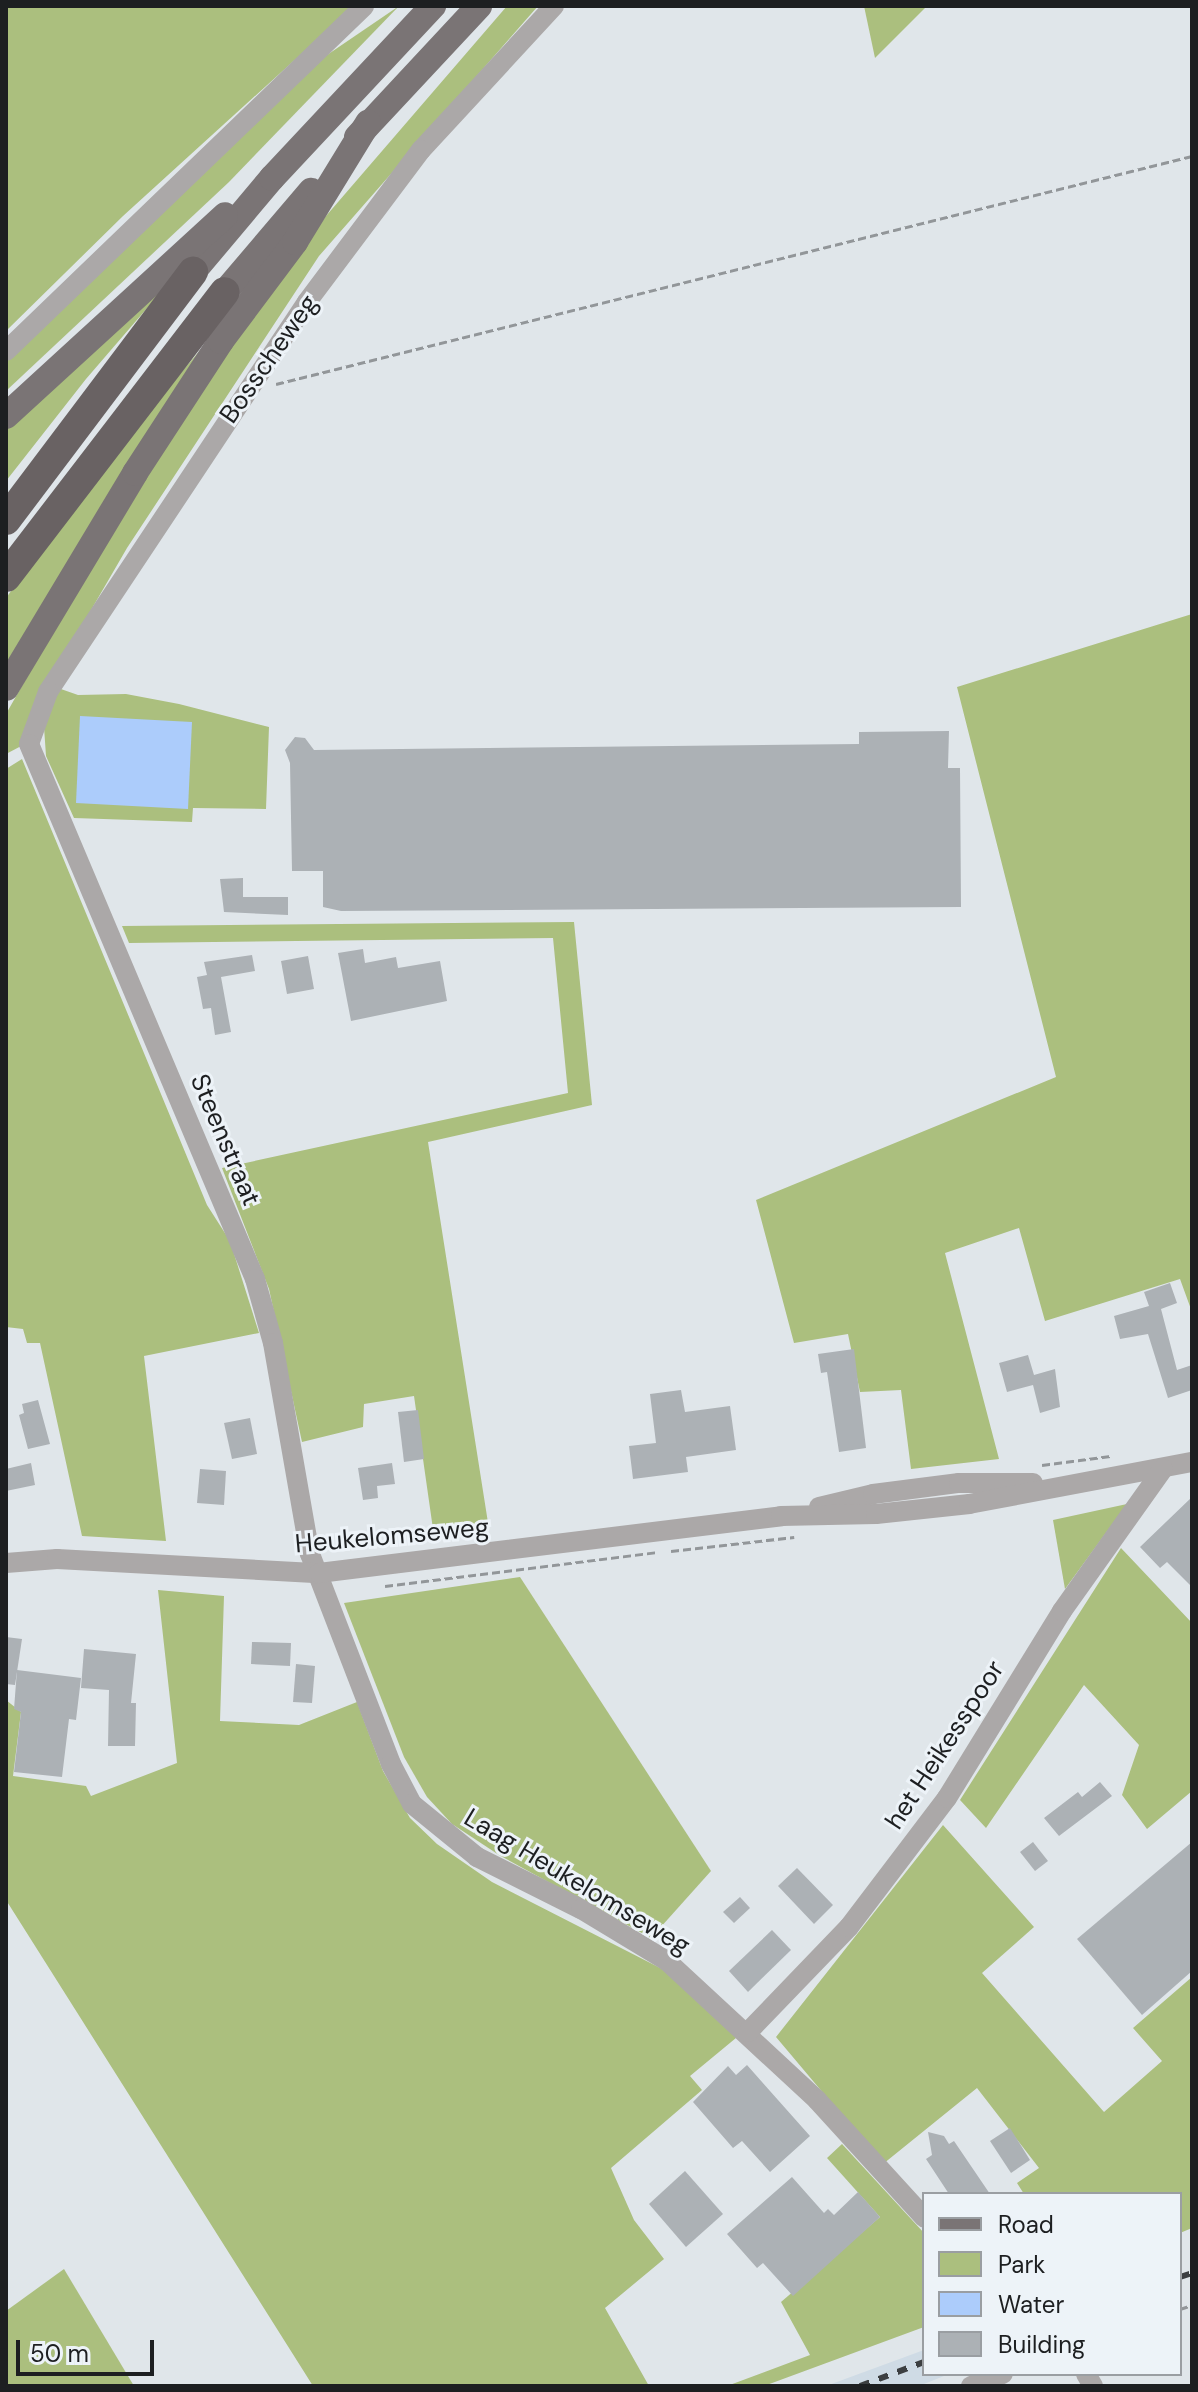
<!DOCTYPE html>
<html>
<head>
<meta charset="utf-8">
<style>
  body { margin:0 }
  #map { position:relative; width:1198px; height:2392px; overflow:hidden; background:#e0e6ea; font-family:"DM Sans",sans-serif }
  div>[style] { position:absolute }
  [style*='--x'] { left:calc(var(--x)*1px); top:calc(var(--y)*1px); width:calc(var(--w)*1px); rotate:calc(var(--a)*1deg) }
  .built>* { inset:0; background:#cfdbe5 }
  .green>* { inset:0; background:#abbf7e }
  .water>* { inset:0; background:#acccfb }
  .building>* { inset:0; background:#acb1b5 }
  .path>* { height:3px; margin-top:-1.5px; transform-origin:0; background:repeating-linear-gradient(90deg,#929699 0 8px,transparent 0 12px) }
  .minor>* { height:20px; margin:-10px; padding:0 10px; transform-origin:10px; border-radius:10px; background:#aba8a8 }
  .major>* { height:26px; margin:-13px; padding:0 13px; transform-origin:13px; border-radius:13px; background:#7a7475 }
  .highway>* { height:30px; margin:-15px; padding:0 15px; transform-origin:15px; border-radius:15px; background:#696263 }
  .rail>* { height:6px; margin-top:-3px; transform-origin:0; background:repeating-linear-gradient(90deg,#3c3f41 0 10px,transparent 0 20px) }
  span { translate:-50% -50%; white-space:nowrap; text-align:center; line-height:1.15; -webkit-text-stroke:6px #edf3f8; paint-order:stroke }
  .street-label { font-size:26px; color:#1d1f21 }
  .frame { position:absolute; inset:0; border:8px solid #1d1f21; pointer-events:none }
  .legend { position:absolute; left:922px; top:2192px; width:260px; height:184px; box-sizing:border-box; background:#edf3f8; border:2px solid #9a9ea2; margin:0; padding:10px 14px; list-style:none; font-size:24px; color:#1d1f21 }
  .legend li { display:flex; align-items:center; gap:16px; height:40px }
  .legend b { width:40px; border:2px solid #9a9ea2 }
  .scale { position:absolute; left:16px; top:2340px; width:138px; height:36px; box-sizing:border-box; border:4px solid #1d1f21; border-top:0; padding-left:10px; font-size:24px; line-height:28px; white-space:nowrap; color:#1d1f21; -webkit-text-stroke:6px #edf3f8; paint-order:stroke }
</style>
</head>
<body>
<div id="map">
  <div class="built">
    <i style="clip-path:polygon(924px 2350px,924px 2374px,949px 2374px,919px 2386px,826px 2386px)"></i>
  </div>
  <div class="green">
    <i style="clip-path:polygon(6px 6px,354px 6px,123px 216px,6px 331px)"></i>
    <i style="clip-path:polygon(399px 6px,229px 182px,6px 391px,6px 356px,327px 55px)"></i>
    <i style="clip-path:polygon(507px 6px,538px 6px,319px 256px,127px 548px,47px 686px,25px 744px,6px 754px,6px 714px,161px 441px,326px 216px)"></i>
    <i style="clip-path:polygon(864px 6px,927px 6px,875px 58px)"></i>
    <i style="clip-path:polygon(198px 249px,86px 379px,6px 481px,6px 428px)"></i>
    <i style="clip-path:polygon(202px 348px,6px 673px,6px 598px,104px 463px)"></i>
    <i style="clip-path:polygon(1192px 614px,1192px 1312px,1180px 1279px,1045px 1321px,1019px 1228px,945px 1253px,999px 1459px,911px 1469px,901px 1390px,860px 1392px,848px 1334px,794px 1343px,756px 1200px,1056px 1077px,957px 687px)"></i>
    <i style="clip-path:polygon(58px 688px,78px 695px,126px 694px,179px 704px,269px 727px,266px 809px,193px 808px,192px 822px,74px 818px,46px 756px,44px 727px)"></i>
    <i style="clip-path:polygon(22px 759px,207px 1205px,230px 1241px,259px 1333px,144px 1356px,166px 1541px,82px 1536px,40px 1343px,27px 1343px,23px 1329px,6px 1327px,6px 769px)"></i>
    <i style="clip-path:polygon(574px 922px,592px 1105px,428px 1142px,489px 1529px,434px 1536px,414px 1396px,364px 1404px,363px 1427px,302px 1442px,269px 1289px,222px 1168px,568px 1093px,553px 938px,129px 943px,122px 926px)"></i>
    <i style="clip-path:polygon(1127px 1504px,1065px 1589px,1053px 1520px)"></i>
    <i style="clip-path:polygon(1121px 1548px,1192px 1623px,1192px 1791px,1147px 1829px,1122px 1795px,1139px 1745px,1084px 1685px,986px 1828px,960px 1800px)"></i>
    <i style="clip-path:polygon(520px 1577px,711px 1871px,651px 1938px,499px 1855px,452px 1824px,427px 1797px,404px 1757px,344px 1603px)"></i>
    <i style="clip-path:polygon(158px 1590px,224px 1596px,220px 1721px,299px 1725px,357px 1702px,383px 1771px,410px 1818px,437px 1844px,492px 1882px,668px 1972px,742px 2033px,690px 2076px,702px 2090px,611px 2168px,634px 2220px,664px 2259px,605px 2308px,649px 2386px,313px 2386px,6px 1900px,6px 1700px,21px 1712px,13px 1776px,86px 1786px,91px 1796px,177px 1763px)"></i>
    <i style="clip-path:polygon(943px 1825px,1034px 1927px,982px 1973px,1104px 2112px,1162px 2061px,1133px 2028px,1192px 1977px,1192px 2228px,1180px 2233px,1180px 2194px,1024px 2194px,1017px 2183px,1039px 2168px,977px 2088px,883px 2164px,776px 2037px)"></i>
    <i style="clip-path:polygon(842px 2144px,924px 2233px,924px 2327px,764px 2386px,727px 2386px,810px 2355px,781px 2302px,880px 2217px,827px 2158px)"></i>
    <i style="clip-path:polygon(64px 2269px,134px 2386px,6px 2386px,6px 2311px)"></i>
  </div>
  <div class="water">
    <i style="clip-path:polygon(80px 716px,192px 722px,188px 809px,76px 803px)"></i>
  </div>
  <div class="building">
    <i style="clip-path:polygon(949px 731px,948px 768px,960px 768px,961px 907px,341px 911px,323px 907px,323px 871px,292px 871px,290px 763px,285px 750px,295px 737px,305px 738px,314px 750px,859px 744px,859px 732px)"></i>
    <i style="clip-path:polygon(243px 878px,243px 897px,288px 897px,288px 915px,224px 912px,220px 879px)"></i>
    <i style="clip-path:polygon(363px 949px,365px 963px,396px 957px,398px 968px,440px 961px,447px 1001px,351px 1021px,338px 953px)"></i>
    <i style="clip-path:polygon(252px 955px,255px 971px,221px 977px,231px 1032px,215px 1035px,211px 1008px,203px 1009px,197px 977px,207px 975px,204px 962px)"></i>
    <i style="clip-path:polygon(308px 956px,314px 989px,287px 994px,281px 961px)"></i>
    <i style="clip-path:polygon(1170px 1283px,1177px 1303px,1161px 1309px,1177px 1370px,1192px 1365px,1192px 1390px,1168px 1398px,1148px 1334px,1120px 1339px,1114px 1316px,1149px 1306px,1144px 1292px)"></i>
    <i style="clip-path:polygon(854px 1349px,866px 1448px,839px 1452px,827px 1372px,821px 1373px,818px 1354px)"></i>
    <i style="clip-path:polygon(1028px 1355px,1034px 1375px,1055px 1369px,1060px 1407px,1040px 1413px,1033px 1385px,1007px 1392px,999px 1363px)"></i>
    <i style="clip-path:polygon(681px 1390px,685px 1412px,730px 1406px,736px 1450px,686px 1457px,688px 1472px,633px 1479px,629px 1446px,656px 1443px,650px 1394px)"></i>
    <i style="clip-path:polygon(38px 1400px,50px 1444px,28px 1449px,19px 1415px,24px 1413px,22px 1404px)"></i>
    <i style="clip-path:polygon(418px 1410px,424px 1459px,404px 1462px,398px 1412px)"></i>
    <i style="clip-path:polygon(250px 1418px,257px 1454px,232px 1459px,224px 1423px)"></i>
    <i style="clip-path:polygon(31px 1463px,35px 1485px,6px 1491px,6px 1469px)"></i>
    <i style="clip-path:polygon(392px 1463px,395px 1484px,377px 1486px,378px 1498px,363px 1500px,358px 1468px)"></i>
    <i style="clip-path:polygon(200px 1469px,226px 1471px,224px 1505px,197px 1503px)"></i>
    <i style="clip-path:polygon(1192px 1497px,1192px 1587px,1167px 1562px,1160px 1568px,1140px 1547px)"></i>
    <i style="clip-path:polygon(6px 1637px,22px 1639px,15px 1685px,6px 1684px)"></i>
    <i style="clip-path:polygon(252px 1642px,291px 1643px,290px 1666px,251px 1664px)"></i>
    <i style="clip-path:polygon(84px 1649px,136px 1654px,131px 1703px,136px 1703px,135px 1746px,108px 1746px,109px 1690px,81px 1688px)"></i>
    <i style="clip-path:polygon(296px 1664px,315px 1666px,312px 1703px,293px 1702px)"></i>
    <i style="clip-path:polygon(17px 1670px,81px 1678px,76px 1720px,69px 1719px,62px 1777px,14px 1772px,21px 1712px,14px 1709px)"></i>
    <i style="clip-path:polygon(1100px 1782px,1112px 1796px,1059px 1836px,1044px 1818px,1078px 1792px,1082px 1797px)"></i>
    <i style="clip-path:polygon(1033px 1842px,1048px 1861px,1035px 1871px,1020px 1852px)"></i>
    <i style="clip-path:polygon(1192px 1842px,1192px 1971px,1142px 2015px,1077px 1939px)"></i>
    <i style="clip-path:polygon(797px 1868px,833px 1905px,814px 1924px,778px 1886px)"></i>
    <i style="clip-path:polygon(740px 1897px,750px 1908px,734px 1923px,723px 1912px)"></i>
    <i style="clip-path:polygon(772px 1930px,791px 1950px,748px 1992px,729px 1971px)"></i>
    <i style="clip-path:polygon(747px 2065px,810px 2136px,770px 2172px,742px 2141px,733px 2148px,693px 2102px,728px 2066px,736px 2075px)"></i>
    <i style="clip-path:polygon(1010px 2128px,1030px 2160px,1011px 2173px,990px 2141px)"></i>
    <i style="clip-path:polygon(928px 2132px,944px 2136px,949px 2144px,954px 2141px,990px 2194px,949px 2194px,926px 2159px,932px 2155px)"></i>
    <i style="clip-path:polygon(685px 2171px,723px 2214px,686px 2247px,649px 2204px)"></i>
    <i style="clip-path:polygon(792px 2177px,824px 2213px,828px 2209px,834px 2215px,858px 2192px,880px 2217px,793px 2296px,763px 2263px,757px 2268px,727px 2234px)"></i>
  </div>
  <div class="path">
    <i style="--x:276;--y:384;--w:944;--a:-13.98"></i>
    <i style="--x:1042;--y:1465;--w:69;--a:-7.5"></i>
    <i style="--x:671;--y:1551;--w:124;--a:-6.5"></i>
    <i style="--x:385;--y:1586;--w:276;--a:-7.1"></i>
    <i style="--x:1180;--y:2309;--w:13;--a:-18"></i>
  </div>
  <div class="minor">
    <i style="--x:554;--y:6;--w:196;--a:132.7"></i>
    <i style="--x:421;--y:150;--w:190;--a:126.9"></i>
    <i style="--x:307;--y:302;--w:468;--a:123.6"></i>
    <i style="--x:48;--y:692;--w:55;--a:110.1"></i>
    <i style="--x:29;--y:744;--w:581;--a:67.1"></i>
    <i style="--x:255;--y:1279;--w:66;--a:74.3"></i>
    <i style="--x:273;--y:1343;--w:214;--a:80.1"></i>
    <i style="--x:310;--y:1554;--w:225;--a:68.9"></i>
    <i style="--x:391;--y:1764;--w:45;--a:62.3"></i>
    <i style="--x:412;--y:1804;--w:84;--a:39.2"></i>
    <i style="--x:477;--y:1857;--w:116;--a:26.6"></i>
    <i style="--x:581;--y:1909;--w:100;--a:31.2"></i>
    <i style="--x:667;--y:1961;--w:205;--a:42.8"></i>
    <i style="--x:817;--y:2100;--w:159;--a:47.6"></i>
    <i style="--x:6;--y:351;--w:497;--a:-43.9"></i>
    <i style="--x:819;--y:1507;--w:56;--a:-13.5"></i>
    <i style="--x:873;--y:1494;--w:87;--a:-7.3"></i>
    <i style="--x:959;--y:1483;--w:74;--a:0"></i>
    <i style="--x:6;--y:1563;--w:51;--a:-4.5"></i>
    <i style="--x:57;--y:1559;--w:262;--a:3.1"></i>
    <i style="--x:319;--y:1573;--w:466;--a:-7"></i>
    <i style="--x:781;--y:1516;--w:95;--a:-1.2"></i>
    <i style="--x:876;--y:1514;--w:94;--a:-6.1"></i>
    <i style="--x:969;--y:1504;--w:227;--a:-10.7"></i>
    <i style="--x:748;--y:2032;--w:146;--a:-46.1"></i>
    <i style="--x:849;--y:1927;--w:162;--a:-52.8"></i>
    <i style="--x:947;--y:1798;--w:220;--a:-58.4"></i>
    <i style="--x:1062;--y:1611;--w:174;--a:-54.6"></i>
    <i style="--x:1086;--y:2374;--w:14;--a:60"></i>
    <i style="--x:971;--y:2386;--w:34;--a:-21"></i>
  </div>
  <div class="major">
    <i style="--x:357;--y:137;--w:179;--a:-47"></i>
    <i style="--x:193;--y:272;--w:123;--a:-50"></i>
    <i style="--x:272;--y:178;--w:236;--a:-46.9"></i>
    <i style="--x:225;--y:292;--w:133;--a:-49.6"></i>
    <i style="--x:6;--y:416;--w:297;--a:-42.5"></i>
    <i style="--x:6;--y:688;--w:251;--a:-59"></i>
    <i style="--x:135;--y:473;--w:158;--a:-56.9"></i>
    <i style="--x:221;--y:341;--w:124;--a:-53.2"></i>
    <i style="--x:295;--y:242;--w:140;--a:-58.5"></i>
  </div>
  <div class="highway">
    <i style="--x:6;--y:520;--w:311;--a:-53"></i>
    <i style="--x:6;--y:577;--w:359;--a:-52.5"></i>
  </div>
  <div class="rail">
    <i style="--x:1180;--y:2277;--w:13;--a:-18"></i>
    <i style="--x:860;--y:2386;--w:68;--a:-20.6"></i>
  </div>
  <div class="street-label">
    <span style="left:269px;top:359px;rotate:-55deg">Bosscheweg</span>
    <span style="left:225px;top:1140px;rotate:67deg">Steenstraat</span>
    <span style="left:392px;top:1536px;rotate:-5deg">Heukelomseweg</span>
    <span style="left:945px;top:1745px;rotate:-57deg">het Heikesspoor</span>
    <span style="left:577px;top:1882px;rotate:31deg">Laag Heukelomseweg</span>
  </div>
  <div class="frame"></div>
  <ul class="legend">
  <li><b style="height:10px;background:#7a7475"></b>Road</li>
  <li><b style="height:22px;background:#abbf7e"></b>Park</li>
  <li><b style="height:22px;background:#acccfb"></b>Water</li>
  <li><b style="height:22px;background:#acb1b5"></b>Building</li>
  </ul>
  <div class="scale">50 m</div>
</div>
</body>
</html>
